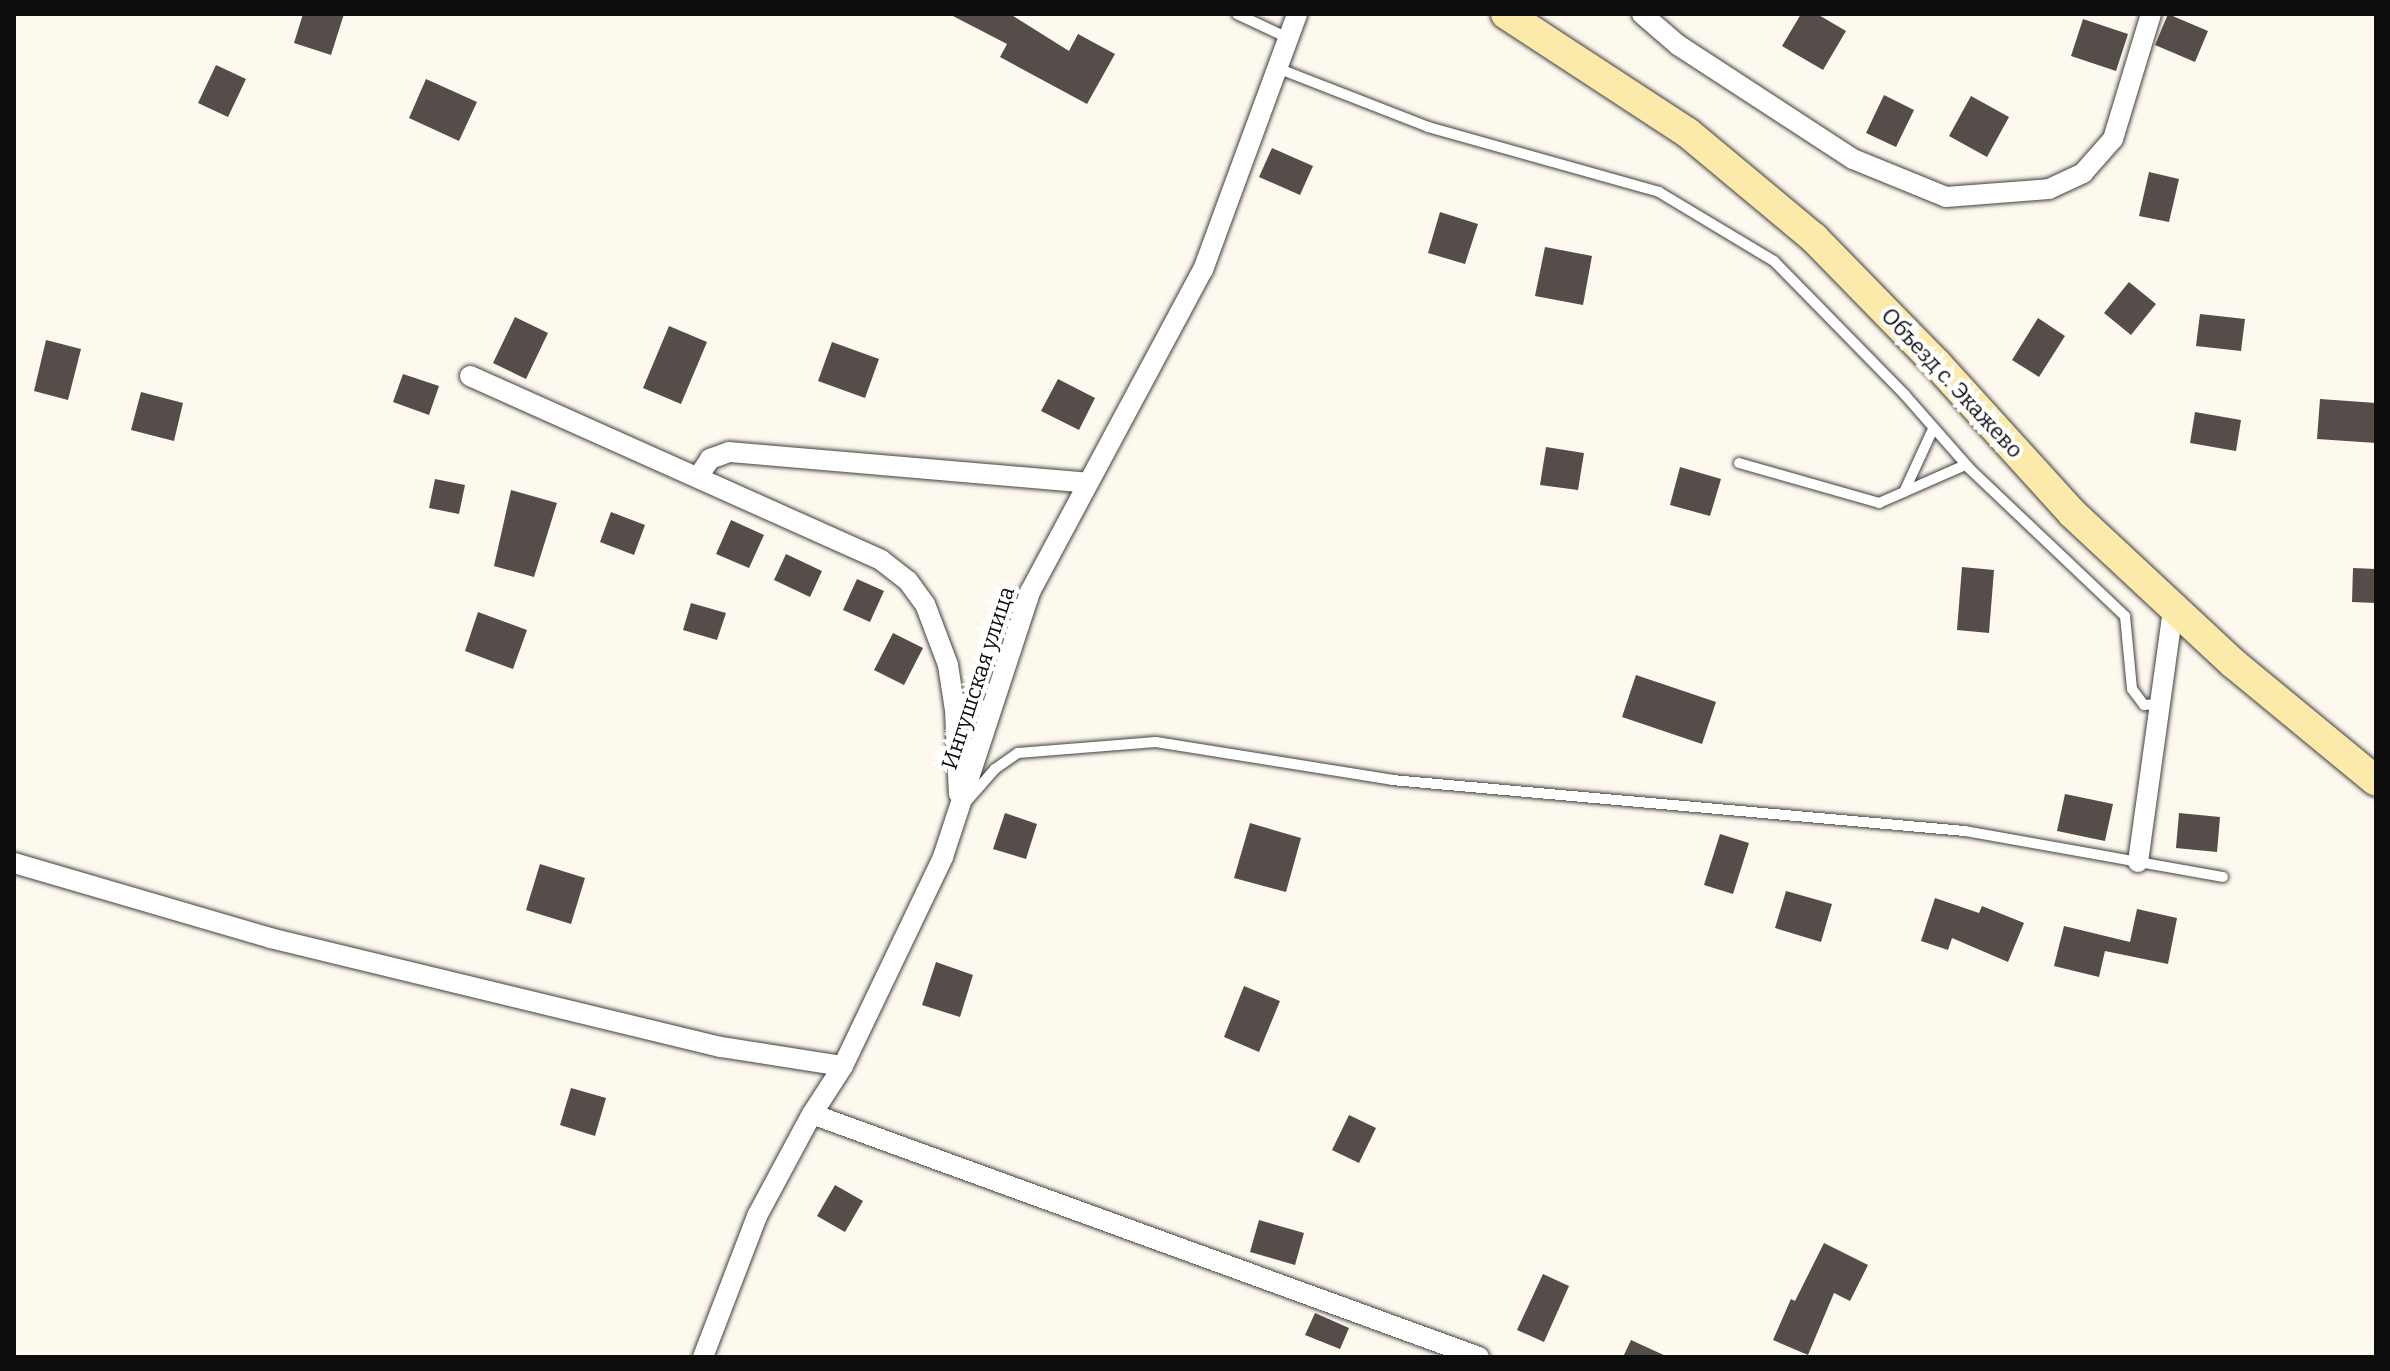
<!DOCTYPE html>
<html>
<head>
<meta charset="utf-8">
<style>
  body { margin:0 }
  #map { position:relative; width:2390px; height:1371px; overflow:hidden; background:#fef9ee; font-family:Bitter,serif }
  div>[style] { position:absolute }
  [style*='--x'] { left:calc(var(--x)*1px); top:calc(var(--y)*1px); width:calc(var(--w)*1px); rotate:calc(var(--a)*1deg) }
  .building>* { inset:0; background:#554d4a }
  .roads { filter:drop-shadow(0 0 2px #404040) drop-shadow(0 0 2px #404040) }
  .lane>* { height:10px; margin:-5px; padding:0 5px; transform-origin:5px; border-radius:5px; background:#fff }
  .street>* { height:20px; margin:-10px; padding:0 10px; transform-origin:10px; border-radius:10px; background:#fff }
  .secondary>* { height:30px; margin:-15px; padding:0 15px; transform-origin:15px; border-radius:15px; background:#fceaab }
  span { translate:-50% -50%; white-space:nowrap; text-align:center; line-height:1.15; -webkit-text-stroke:8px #fff; paint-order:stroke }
  .street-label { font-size:22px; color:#0d0d0d }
  .frame { position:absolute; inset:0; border:16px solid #0d0d0d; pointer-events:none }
</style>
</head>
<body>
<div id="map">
  <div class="building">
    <i style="clip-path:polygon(303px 14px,344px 14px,331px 55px,294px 43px)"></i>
    <i style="clip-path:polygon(949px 14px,1010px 14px,1069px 51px,1078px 34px,1115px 54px,1087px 104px,1000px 57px,1007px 44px)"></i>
    <i style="clip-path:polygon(1801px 14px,1817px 14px,1846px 31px,1823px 70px,1782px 46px)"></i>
    <i style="clip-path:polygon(2168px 14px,2208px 31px,2195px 62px,2155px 45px)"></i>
    <i style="clip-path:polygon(2083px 19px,2128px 34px,2116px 71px,2071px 56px)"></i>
    <i style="clip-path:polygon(216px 65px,246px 79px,228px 117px,198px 103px)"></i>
    <i style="clip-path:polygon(426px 79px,477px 102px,459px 141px,409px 118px)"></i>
    <i style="clip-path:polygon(1884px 95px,1914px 110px,1896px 147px,1866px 133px)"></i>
    <i style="clip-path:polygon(1971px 96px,2009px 117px,1987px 157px,1949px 136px)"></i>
    <i style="clip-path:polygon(1272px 148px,1313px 166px,1300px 195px,1259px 177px)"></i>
    <i style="clip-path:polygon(2149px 172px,2179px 179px,2169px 222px,2139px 216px)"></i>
    <i style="clip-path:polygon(1440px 212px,1478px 224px,1465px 264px,1428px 253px)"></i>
    <i style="clip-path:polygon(1545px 247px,1592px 256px,1583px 305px,1535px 296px)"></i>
    <i style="clip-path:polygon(2129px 282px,2156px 304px,2131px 335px,2104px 313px)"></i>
    <i style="clip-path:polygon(2200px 314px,2245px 319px,2241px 351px,2196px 346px)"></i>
    <i style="clip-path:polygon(515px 317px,548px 333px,526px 379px,493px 363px)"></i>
    <i style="clip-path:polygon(2038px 318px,2065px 336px,2039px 377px,2012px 360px)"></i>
    <i style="clip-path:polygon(669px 326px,707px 342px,681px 404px,643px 388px)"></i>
    <i style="clip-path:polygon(46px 340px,81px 349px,68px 400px,34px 391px)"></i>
    <i style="clip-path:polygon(832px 342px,879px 359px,865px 398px,818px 381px)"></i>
    <i style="clip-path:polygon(403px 374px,439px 386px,429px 415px,393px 402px)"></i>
    <i style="clip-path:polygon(1058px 379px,1095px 398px,1079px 430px,1041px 411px)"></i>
    <i style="clip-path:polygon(141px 392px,183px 403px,174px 441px,131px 430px)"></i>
    <i style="clip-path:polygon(2320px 399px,2376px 403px,2376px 443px,2317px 439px)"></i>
    <i style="clip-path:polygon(2195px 412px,2241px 420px,2236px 451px,2190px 443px)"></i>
    <i style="clip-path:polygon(1546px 447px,1584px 453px,1578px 490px,1540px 485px)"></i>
    <i style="clip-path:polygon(1680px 467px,1721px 479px,1710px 516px,1670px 505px)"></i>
    <i style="clip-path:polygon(435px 479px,465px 485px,459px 514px,429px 508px)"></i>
    <i style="clip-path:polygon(511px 490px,557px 503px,534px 577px,494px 566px)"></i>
    <i style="clip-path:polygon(611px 512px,645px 525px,634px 555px,600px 542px)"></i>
    <i style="clip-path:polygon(731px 520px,764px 535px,749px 568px,716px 554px)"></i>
    <i style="clip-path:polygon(786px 554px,822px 571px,810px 597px,774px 580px)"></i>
    <i style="clip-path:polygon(1962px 567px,1994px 570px,1989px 633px,1957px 630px)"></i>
    <i style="clip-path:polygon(2353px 568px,2376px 569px,2376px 603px,2352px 602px)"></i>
    <i style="clip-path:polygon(857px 579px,884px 591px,870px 622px,843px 610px)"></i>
    <i style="clip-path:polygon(691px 603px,726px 613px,717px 640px,683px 630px)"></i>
    <i style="clip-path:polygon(478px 612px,527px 630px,513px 669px,465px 651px)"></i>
    <i style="clip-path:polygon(893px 633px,923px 648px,904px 685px,874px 670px)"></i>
    <i style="clip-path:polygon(1636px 675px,1716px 702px,1702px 744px,1622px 717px)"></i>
    <i style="clip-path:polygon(2065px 794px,2113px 804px,2105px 841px,2057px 831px)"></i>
    <i style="clip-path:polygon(1005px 813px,1037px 824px,1026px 859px,993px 849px)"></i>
    <i style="clip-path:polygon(2179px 813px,2220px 817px,2217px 852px,2176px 848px)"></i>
    <i style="clip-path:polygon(1250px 823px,1301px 838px,1286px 892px,1234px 878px)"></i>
    <i style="clip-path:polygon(1720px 834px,1749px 843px,1733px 894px,1704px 885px)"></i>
    <i style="clip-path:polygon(540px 864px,585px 878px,571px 924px,526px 910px)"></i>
    <i style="clip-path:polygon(1786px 891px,1832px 904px,1821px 942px,1775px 928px)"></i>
    <i style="clip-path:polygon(1935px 898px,1979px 913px,1982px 906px,2024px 923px,2008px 962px,1952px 938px,1948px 950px,1921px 941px)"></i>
    <i style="clip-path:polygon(2137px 909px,2177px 918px,2168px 964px,2105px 951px,2099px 977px,2054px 966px,2064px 926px,2130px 942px)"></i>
    <i style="clip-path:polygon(936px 962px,973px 975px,960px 1017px,922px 1005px)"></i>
    <i style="clip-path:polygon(1244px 986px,1280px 1001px,1259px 1052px,1224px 1037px)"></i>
    <i style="clip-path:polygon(571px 1088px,606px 1098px,595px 1136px,560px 1125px)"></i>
    <i style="clip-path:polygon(1349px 1115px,1376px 1128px,1359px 1163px,1332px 1150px)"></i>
    <i style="clip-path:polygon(835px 1185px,863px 1201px,845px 1232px,817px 1216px)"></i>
    <i style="clip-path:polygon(1259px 1220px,1304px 1233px,1295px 1265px,1250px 1252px)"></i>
    <i style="clip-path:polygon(1824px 1243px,1868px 1265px,1850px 1301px,1834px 1293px,1808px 1355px,1773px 1340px,1791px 1299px,1795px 1301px)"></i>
    <i style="clip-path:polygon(1543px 1274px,1569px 1286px,1544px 1342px,1517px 1330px)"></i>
    <i style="clip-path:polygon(1315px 1313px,1349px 1328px,1340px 1349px,1305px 1335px)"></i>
    <i style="clip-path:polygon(1631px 1340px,1668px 1357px,1623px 1357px)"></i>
  </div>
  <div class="roads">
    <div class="lane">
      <i style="--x:1237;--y:14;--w:56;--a:25.2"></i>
      <i style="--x:1277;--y:68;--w:162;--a:21.3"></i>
      <i style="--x:1428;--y:127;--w:240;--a:15.7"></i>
      <i style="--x:1659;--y:192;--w:134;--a:31"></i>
      <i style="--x:1774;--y:261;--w:187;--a:45.6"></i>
      <i style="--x:1905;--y:395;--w:98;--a:48.7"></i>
      <i style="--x:1970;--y:469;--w:214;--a:43.5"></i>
      <i style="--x:2125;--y:616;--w:73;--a:84.5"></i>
      <i style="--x:2132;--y:689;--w:20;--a:53"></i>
      <i style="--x:2144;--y:705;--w:16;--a:-4"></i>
      <i style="--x:1739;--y:463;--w:146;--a:15.9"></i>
      <i style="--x:1879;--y:503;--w:94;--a:-23.8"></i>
      <i style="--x:1904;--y:492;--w:69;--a:-65.3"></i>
      <i style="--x:967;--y:801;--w:43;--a:-48.8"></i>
      <i style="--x:995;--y:769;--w:28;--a:-35"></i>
      <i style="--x:1018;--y:753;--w:138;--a:-4.6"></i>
      <i style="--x:1156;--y:742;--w:239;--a:9.1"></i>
      <i style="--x:1392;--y:780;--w:575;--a:5.09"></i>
      <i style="--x:1965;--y:831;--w:262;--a:10.1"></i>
    </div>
    <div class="street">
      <i style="--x:1642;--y:14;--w:48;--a:40.7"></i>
      <i style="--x:1678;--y:45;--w:209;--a:33.1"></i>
      <i style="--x:1853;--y:159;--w:100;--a:22.2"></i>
      <i style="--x:1946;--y:197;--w:103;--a:-4.4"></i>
      <i style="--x:2049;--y:189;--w:38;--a:-25"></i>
      <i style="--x:2083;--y:173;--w:45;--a:-48.6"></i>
      <i style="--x:2113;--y:139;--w:131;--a:-73.1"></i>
      <i style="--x:470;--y:376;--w:450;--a:24.1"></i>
      <i style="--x:881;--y:560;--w:34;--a:38"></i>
      <i style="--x:908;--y:581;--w:29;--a:54"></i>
      <i style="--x:925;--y:604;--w:65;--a:69.3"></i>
      <i style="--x:948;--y:665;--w:46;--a:81.2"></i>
      <i style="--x:955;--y:710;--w:84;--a:87.3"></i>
      <i style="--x:698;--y:477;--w:22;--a:-56"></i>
      <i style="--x:710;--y:459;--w:20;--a:-20"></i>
      <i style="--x:729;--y:452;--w:359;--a:4.9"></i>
      <i style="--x:2138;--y:862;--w:255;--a:-82.1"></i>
      <i style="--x:14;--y:863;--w:267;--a:16.3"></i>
      <i style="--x:270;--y:938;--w:464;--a:13.6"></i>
      <i style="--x:721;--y:1047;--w:123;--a:8.9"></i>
      <i style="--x:812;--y:1114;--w:710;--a:20.02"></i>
      <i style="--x:703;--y:1357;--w:151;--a:-69"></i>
      <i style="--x:757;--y:1216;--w:116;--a:-61.7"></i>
      <i style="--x:812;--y:1114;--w:57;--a:-57.1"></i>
      <i style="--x:843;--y:1066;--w:232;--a:-64.4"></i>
      <i style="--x:943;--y:857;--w:279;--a:-71.8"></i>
      <i style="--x:1030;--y:592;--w:366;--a:-61.8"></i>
      <i style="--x:1203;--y:270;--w:273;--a:-69.8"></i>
    </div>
    <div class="secondary">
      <i style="--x:1506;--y:14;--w:217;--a:33.2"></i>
      <i style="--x:1688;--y:133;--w:164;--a:39.8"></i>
      <i style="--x:1814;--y:238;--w:176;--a:45.7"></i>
      <i style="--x:1937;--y:364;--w:201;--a:47.8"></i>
      <i style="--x:2072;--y:513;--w:220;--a:43"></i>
      <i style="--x:2233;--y:663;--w:185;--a:39.5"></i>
    </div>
  </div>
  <div class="street-label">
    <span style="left:1952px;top:383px;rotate:47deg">Объезд с. Экажево</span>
    <span style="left:978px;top:678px;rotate:-72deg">Ингушская улица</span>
  </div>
  <div class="frame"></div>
</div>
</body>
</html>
